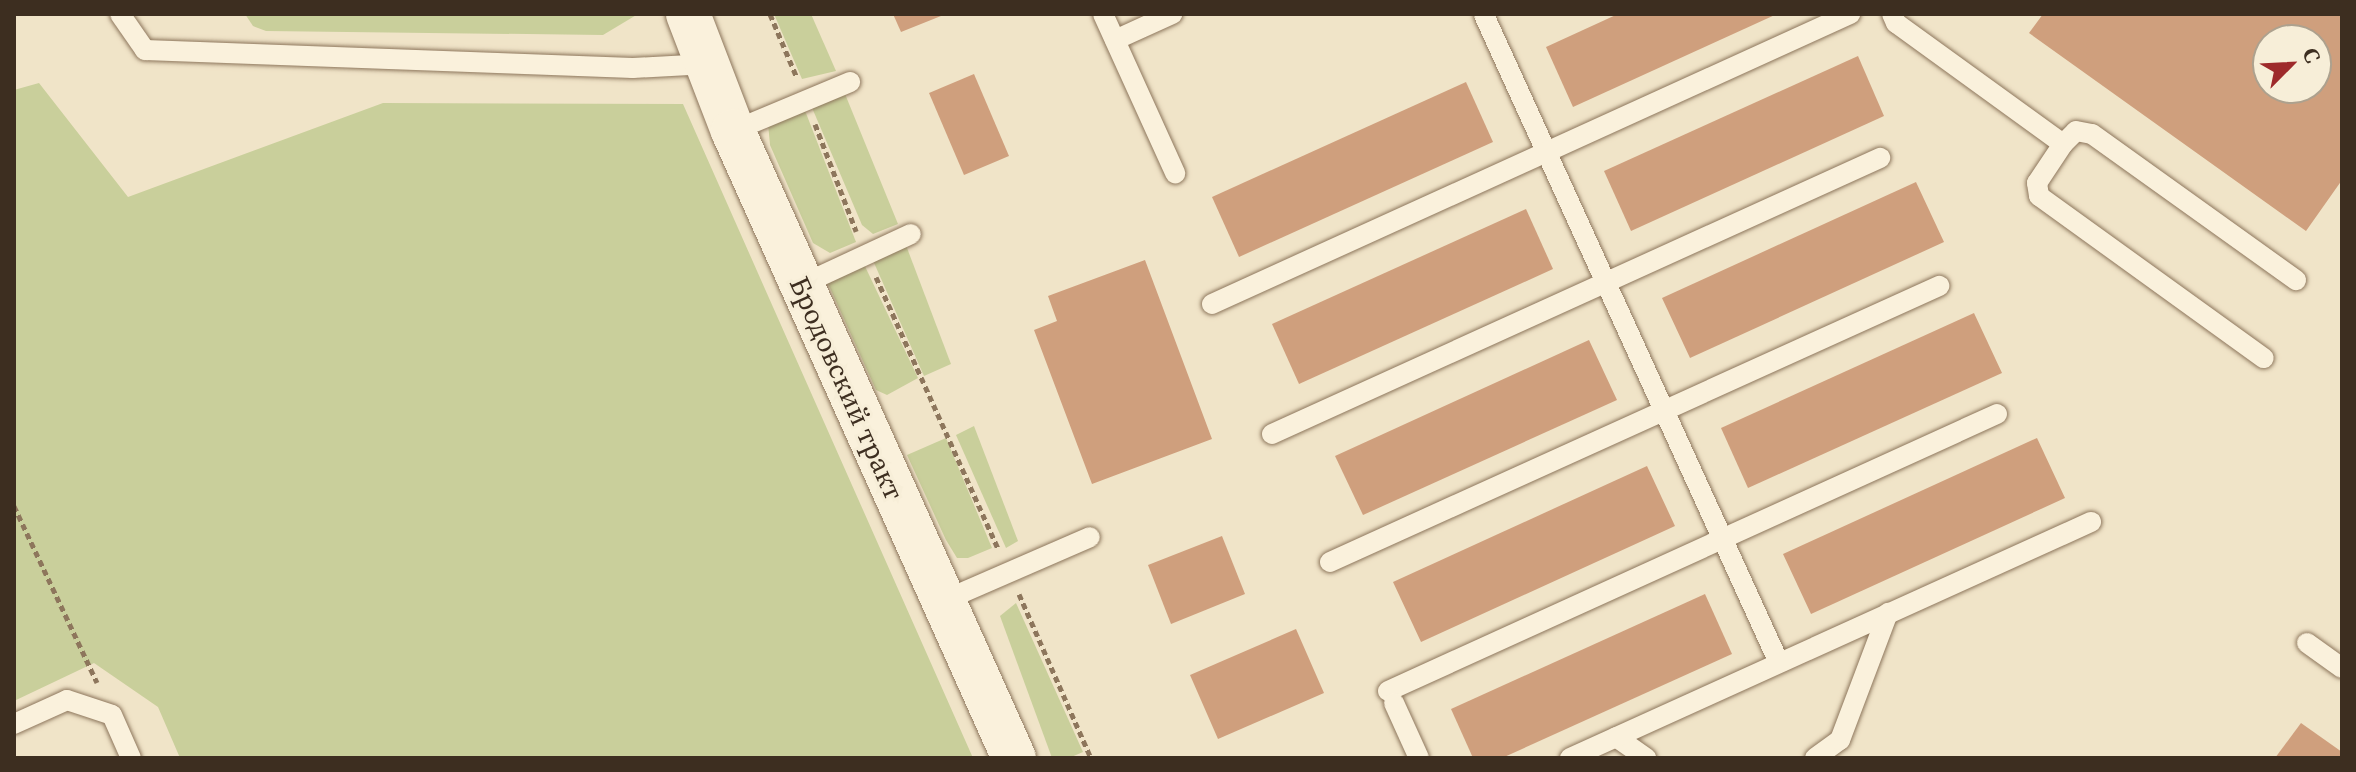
<!DOCTYPE html>
<html>
<head>
<meta charset="utf-8">
<style>
  body { margin:0 }
  #map { position:relative; width:2356px; height:772px; overflow:hidden; background:#f0e4c8; font-family:"Source Serif 4",serif }
  div>[style] { position:absolute }
  [style*='--x'] { left:calc(var(--x)*1px); top:calc(var(--y)*1px); width:calc(var(--w)*1px); rotate:calc(var(--a)*1deg) }
  .green>* { inset:0; background:#c9cf9b }
  .building>* { inset:0; background:#cf9f7d }
  .path>* { height:5px; margin-top:-2.5px; transform-origin:0; background:repeating-linear-gradient(90deg,#8d765c 0 6px,transparent 0 10px) }
  .roads { filter:drop-shadow(0 0 2px #8d765c) drop-shadow(0 0 2px #8d765c) }
  .lane>* { height:20px; margin:-10px; padding:0 10px; transform-origin:10px; border-radius:10px; background:#faf1dc }
  .secondary>* { height:44px; margin:-22px; padding:0 22px; transform-origin:22px; border-radius:22px; background:#faf1dc }
  span { translate:-50% -50%; white-space:nowrap; text-align:center; line-height:1.15; -webkit-text-stroke:6px #f7eed8; paint-order:stroke }
  .street-label { font-size:28px; color:#3d2e20 }
  .frame { position:absolute; inset:0; border:16px solid #3d2e20; pointer-events:none }
  .north { position:absolute; left:2252px; top:24px; width:80px; height:80px; box-sizing:border-box; background:#f7eed8; border:2px solid #ada18e; border-radius:50%; rotate:66deg; font-size:22px; font-weight:700; line-height:32px; text-align:center; color:#3d2e20 }
  .north::after { content:''; display:block; margin:auto; width:28px; height:36px; background:#9e2a2b; clip-path:polygon(50% 0,100% 100%,50% 72%,0 100%) }
</style>
</head>
<body>
<div id="map">
  <div class="green">
    <i style="clip-path:polygon(245px 14px,638px 14px,603px 35px,266px 31px,253px 26px)"></i>
    <i style="clip-path:polygon(774px 14px,811px 14px,836px 71px,802px 79px)"></i>
    <i style="clip-path:polygon(39px 83px,128px 197px,383px 103px,683px 104px,973px 758px,180px 758px,158px 707px,94px 663px,14px 701px,14px 90px)"></i>
    <i style="clip-path:polygon(843px 89px,898px 224px,873px 234px,862px 225px,810px 103px)"></i>
    <i style="clip-path:polygon(804px 108px,856px 242px,830px 253px,813px 243px,770px 145px,768px 123px)"></i>
    <i style="clip-path:polygon(904px 240px,951px 364px,924px 376px,871px 256px)"></i>
    <i style="clip-path:polygon(862px 260px,918px 378px,887px 395px,876px 390px,825px 277px)"></i>
    <i style="clip-path:polygon(974px 426px,1018px 541px,1006px 548px,956px 435px)"></i>
    <i style="clip-path:polygon(946px 438px,992px 548px,968px 558px,957px 558px,946px 540px,907px 455px)"></i>
    <i style="clip-path:polygon(1016px 603px,1083px 752px,1069px 758px,1052px 758px,1000px 616px)"></i>
  </div>
  <div class="building">
    <i style="clip-path:polygon(893px 14px,946px 14px,901px 32px)"></i>
    <i style="clip-path:polygon(1618px 14px,1777px 14px,1573px 107px,1546px 47px)"></i>
    <i style="clip-path:polygon(evenodd,2043px 14px,2342px 14px,2342px 180px,2306px 231px,2029px 33px,2043px 14px,2268px 40px,2316px 40px,2316px 88px,2268px 88px,2268px 40px)"></i>
    <i style="clip-path:polygon(1858px 56px,1884px 116px,1631px 231px,1604px 171px)"></i>
    <i style="clip-path:polygon(974px 74px,1009px 156px,964px 175px,929px 93px)"></i>
    <i style="clip-path:polygon(1466px 82px,1493px 142px,1239px 257px,1212px 197px)"></i>
    <i style="clip-path:polygon(1916px 182px,1944px 242px,1690px 358px,1662px 298px)"></i>
    <i style="clip-path:polygon(1526px 209px,1553px 269px,1299px 384px,1272px 324px)"></i>
    <i style="clip-path:polygon(1145px 260px,1212px 439px,1092px 484px,1034px 330px,1057px 321px,1048px 296px)"></i>
    <i style="clip-path:polygon(1974px 313px,2002px 373px,1748px 488px,1721px 428px)"></i>
    <i style="clip-path:polygon(1589px 340px,1617px 400px,1363px 515px,1335px 456px)"></i>
    <i style="clip-path:polygon(2037px 438px,2065px 498px,1811px 614px,1783px 554px)"></i>
    <i style="clip-path:polygon(1647px 466px,1675px 526px,1421px 642px,1393px 582px)"></i>
    <i style="clip-path:polygon(1222px 536px,1245px 594px,1171px 624px,1148px 565px)"></i>
    <i style="clip-path:polygon(1705px 594px,1732px 654px,1502px 758px,1473px 758px,1451px 709px)"></i>
    <i style="clip-path:polygon(1296px 629px,1324px 693px,1218px 739px,1190px 675px)"></i>
    <i style="clip-path:polygon(2301px 723px,2342px 752px,2342px 758px,2275px 758px)"></i>
  </div>
  <div class="path">
    <i style="--x:770;--y:14;--w:69;--a:67.1"></i>
    <i style="--x:815;--y:124;--w:115;--a:69"></i>
    <i style="--x:876;--y:277;--w:297;--a:65.8"></i>
    <i style="--x:14;--y:506;--w:195;--a:64.8"></i>
    <i style="--x:1019;--y:594;--w:179;--a:66.3"></i>
  </div>
  <div class="roads">
    <div class="lane">
      <i style="--x:120;--y:14;--w:44;--a:55.2"></i>
      <i style="--x:145;--y:50;--w:488;--a:2.1"></i>
      <i style="--x:633;--y:68;--w:75;--a:-3.1"></i>
      <i style="--x:1103;--y:14;--w:175;--a:65.6"></i>
      <i style="--x:1892;--y:14;--w:10;--a:66"></i>
      <i style="--x:1896;--y:23;--w:206;--a:35.9"></i>
      <i style="--x:2063;--y:144;--w:18;--a:-45"></i>
      <i style="--x:2076;--y:131;--w:16;--a:11"></i>
      <i style="--x:2092;--y:134;--w:251;--a:35.6"></i>
      <i style="--x:1484;--y:15;--w:712;--a:65.52"></i>
      <i style="--x:1115;--y:40;--w:63;--a:-24.5"></i>
      <i style="--x:733;--y:131;--w:127;--a:-22.7"></i>
      <i style="--x:2063;--y:144;--w:47;--a:123.7"></i>
      <i style="--x:2037;--y:183;--w:13;--a:81"></i>
      <i style="--x:2039;--y:196;--w:277;--a:35.8"></i>
      <i style="--x:801;--y:285;--w:121;--a:-24.9"></i>
      <i style="--x:1212;--y:304;--w:701;--a:-24.44"></i>
      <i style="--x:1272;--y:434;--w:668;--a:-24.42"></i>
      <i style="--x:1330;--y:562;--w:669;--a:-24.38"></i>
      <i style="--x:943;--y:601;--w:160;--a:-23.5"></i>
      <i style="--x:2307;--y:643;--w:43;--a:35.5"></i>
      <i style="--x:1388;--y:691;--w:669;--a:-24.46"></i>
      <i style="--x:1394;--y:703;--w:60;--a:65.6"></i>
      <i style="--x:14;--y:724;--w:58;--a:-24.4"></i>
      <i style="--x:67;--y:700;--w:47;--a:18.4"></i>
      <i style="--x:112;--y:715;--w:47;--a:66.2"></i>
      <i style="--x:1616;--y:737;--w:37;--a:35"></i>
      <i style="--x:1570;--y:758;--w:572;--a:-24.37"></i>
      <i style="--x:1815;--y:758;--w:31;--a:-36"></i>
      <i style="--x:1840;--y:740;--w:136;--a:-69.3"></i>
    </div>
    <div class="secondary">
      <i style="--x:688;--y:14;--w:125;--a:69"></i>
      <i style="--x:733;--y:131;--w:687;--a:65.86"></i>
    </div>
  </div>
  <div class="street-label">
    <span style="left:847px;top:388px;rotate:66deg">Бродовский тракт</span>
  </div>
  <div class="frame"></div>
  <div class="north">С</div>
</div>
</body>
</html>
